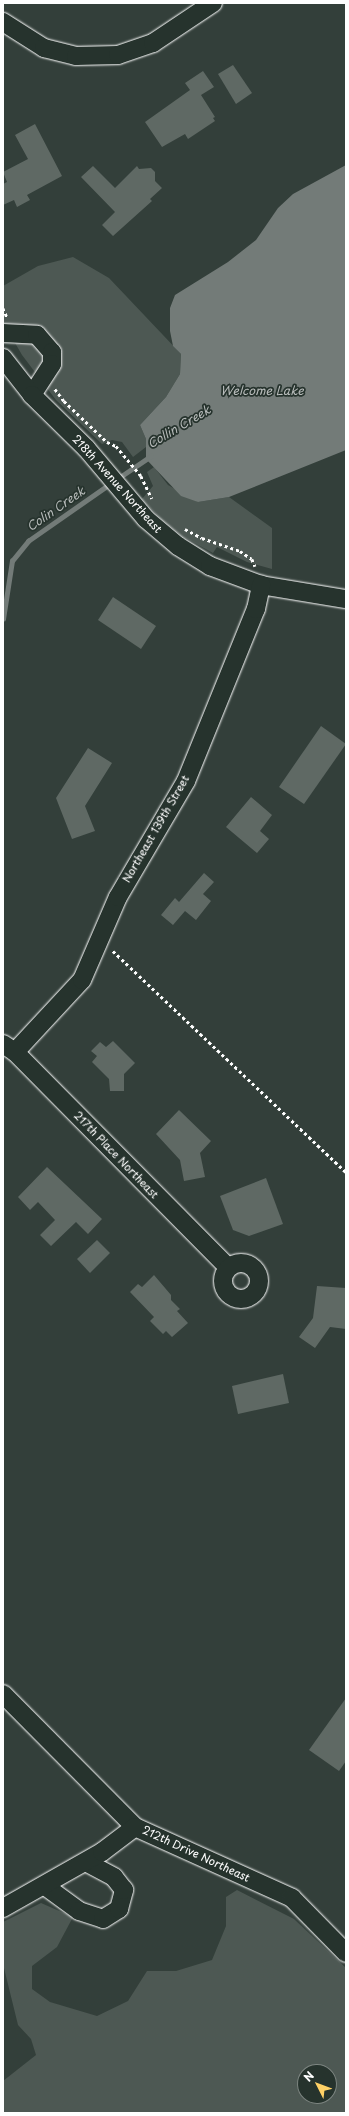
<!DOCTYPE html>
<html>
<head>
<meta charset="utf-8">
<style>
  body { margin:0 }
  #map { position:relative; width:349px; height:2116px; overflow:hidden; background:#333f3a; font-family:"Playpen Sans",sans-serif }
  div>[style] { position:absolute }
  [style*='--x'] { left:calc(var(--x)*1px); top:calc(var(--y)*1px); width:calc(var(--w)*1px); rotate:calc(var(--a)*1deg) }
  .green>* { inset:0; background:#4d5853 }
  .water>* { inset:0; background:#737b78 }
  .stream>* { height:4.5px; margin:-2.25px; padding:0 2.25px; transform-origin:2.25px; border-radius:2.25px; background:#737b78 }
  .building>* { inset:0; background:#5f6964 }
  .path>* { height:2.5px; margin-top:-1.25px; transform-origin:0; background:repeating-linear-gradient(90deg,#fff 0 3px,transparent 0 6px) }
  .roads { filter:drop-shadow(0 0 1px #fff) drop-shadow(0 0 1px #fff) }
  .minor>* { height:18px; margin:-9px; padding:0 9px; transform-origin:9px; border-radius:9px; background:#26332d }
  .minor>.ring { margin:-9px; padding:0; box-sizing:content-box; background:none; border:18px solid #26332d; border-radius:50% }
  span { translate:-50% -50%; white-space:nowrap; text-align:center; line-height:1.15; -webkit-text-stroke:3.5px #26332d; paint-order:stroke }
  .street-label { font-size:11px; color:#fff }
  .water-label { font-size:12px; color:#b9bdbc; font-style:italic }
  .frame { position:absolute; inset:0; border:4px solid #fff; pointer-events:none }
  .north { position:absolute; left:297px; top:2064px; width:40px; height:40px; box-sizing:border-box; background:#26332d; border:1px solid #7d8581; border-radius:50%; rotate:312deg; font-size:11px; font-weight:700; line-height:16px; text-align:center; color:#fff }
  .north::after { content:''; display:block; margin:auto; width:14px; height:18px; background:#ffd166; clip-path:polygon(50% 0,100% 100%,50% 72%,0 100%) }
</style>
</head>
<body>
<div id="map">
  <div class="green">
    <i style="clip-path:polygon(73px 257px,109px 278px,181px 354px,180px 374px,166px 397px,140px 425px,146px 439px,146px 447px,133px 457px,122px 442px,112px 440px,102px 444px,56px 400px,22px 355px,3px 322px,3px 286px,38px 266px)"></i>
    <i style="clip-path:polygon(154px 467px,168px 485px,198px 502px,229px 497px,272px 528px,272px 569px,247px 562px,217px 547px,213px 553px,182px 536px,159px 517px,142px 499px,153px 486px,147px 472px)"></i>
    <i style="clip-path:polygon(evenodd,237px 1890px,294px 1919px,346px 1968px,346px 2113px,3px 2113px,3px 2081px,36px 2055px,31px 2039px,18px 2025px,3px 1964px,3px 1922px,41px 1903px,73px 1917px,57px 1947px,32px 1966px,32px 1989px,50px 2002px,97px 2016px,128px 2001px,147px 1971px,176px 1971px,212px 1960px,226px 1926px,226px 1897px,237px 1890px,305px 2072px,329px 2072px,329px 2096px,305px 2096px,305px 2072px)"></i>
  </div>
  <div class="water">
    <i style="clip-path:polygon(346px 165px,346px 450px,229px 497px,198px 502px,181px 496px,146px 459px,146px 439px,140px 425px,166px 397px,180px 374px,181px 354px,173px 346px,170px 331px,170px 308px,175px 295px,228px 262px,256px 240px,278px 208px,293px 194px)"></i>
  </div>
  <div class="stream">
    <i style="--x:117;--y:479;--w:41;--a:-34.1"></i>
    <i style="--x:3;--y:619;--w:59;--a:-81.2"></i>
    <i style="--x:12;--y:561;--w:26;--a:-51"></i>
    <i style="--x:28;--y:541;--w:101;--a:-34.9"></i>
  </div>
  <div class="building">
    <i style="clip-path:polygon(233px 65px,252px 93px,236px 104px,218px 74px)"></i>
    <i style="clip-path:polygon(203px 71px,214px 87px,201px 95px,215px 117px,213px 118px,215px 121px,188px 139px,185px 134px,162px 147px,145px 122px,190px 90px,185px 83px)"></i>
    <i style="clip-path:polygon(35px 124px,62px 176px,27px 195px,30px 200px,17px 207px,14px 200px,3px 205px,3px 184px,7px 182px,3px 172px,28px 159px,15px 135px)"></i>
    <i style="clip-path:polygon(93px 166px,115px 188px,137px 166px,139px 169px,151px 168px,155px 172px,155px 181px,162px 188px,150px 199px,152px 201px,113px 236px,102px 225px,115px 212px,81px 177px)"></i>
    <i style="clip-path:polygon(113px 597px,156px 626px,141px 649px,98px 620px)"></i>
    <i style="clip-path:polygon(321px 726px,346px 744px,304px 804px,279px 787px)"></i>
    <i style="clip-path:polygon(88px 748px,112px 763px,85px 806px,95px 831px,72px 839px,56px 798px)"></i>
    <i style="clip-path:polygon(251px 797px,272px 815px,260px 831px,269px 839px,257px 853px,226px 827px)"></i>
    <i style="clip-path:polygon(204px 873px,214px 882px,203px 894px,211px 901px,196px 920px,185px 911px,173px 925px,161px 915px,175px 898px,179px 902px)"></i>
    <i style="clip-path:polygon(113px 1041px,135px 1063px,124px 1074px,124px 1091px,110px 1091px,109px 1079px,92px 1062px,97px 1056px,91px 1051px,100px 1042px,106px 1047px)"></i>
    <i style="clip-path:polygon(179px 1110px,211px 1141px,200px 1153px,205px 1177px,184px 1181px,180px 1160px,156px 1134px)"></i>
    <i style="clip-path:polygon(47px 1167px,102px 1219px,88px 1234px,76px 1222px,51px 1246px,40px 1235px,55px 1220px,38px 1202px,30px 1210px,18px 1197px)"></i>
    <i style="clip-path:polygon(266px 1178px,283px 1224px,249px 1236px,233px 1230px,220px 1196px)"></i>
    <i style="clip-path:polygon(97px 1240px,110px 1253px,90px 1273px,77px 1259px)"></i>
    <i style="clip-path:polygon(154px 1275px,171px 1295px,171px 1300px,180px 1309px,177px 1311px,188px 1323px,172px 1337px,166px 1331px,163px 1334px,150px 1321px,154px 1317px,130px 1292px,138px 1284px,142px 1287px)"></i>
    <i style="clip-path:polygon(317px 1286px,346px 1288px,346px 1329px,330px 1327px,315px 1348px,299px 1337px,313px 1318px)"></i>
    <i style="clip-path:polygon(283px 1374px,289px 1403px,238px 1414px,232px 1386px)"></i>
    <i style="clip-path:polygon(346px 1698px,346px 1761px,339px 1771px,309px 1750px)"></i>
  </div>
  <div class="path">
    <i style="--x:3;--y:308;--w:10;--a:66"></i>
    <i style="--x:55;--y:389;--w:15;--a:53"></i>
    <i style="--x:64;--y:401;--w:59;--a:43.6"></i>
    <i style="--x:107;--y:442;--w:10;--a:24"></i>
    <i style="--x:116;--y:446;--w:39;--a:50"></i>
    <i style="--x:141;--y:476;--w:25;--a:64"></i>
    <i style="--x:185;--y:529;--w:19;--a:28"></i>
    <i style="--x:202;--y:538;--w:40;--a:18.9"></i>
    <i style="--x:240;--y:551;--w:14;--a:34"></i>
    <i style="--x:252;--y:559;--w:8;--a:67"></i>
    <i style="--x:113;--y:951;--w:321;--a:43.5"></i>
  </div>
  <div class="roads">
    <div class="minor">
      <i style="--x:3;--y:22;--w:49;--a:32.4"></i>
      <i style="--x:44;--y:48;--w:33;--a:14"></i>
      <i style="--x:76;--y:56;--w:42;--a:-1.4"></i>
      <i style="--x:118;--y:55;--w:37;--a:-19"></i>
      <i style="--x:153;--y:43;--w:72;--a:-33.7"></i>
      <i style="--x:3;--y:333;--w:34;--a:3"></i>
      <i style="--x:37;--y:335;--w:23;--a:49"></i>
      <i style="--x:52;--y:352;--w:12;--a:90"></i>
      <i style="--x:52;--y:364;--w:37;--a:123"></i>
      <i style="--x:3;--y:358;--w:47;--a:51.9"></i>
      <i style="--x:32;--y:395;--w:76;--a:44.5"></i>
      <i style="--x:86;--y:448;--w:93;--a:49.8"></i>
      <i style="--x:146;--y:519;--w:42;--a:40.2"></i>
      <i style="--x:178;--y:546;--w:38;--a:32"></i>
      <i style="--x:210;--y:566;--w:54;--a:20.4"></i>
      <i style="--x:261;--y:585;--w:86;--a:9.4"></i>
      <i style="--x:3;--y:1044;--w:14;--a:34"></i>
      <i style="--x:15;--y:1052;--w:303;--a:45.3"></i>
      <i style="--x:15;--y:1052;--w:98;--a:-47.1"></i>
      <i style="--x:82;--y:980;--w:90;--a:-66.6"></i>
      <i style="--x:118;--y:897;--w:134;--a:-59.6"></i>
      <i style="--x:186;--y:781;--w:186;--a:-67.9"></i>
      <i style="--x:256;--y:609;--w:25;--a:-78"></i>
      <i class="ring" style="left:223px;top:1263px;width:18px;height:18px"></i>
      <i style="--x:3;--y:1694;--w:187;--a:45.2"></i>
      <i style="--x:135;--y:1827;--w:172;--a:24.3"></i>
      <i style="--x:292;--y:1898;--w:77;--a:45.5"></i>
      <i style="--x:45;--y:1886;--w:42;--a:36.3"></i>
      <i style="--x:79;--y:1911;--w:25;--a:18"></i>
      <i style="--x:103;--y:1919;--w:19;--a:-32"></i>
      <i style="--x:119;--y:1909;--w:20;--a:-75"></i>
      <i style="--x:124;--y:1890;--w:16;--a:-128"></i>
      <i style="--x:114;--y:1877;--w:32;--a:-152"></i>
      <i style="--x:3;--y:1908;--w:114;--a:-29.5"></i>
      <i style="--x:102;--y:1852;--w:41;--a:-37.1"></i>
    </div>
  </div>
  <div class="street-label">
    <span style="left:117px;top:484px;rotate:48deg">218th Avenue Northeast</span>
    <span style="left:156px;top:829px;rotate:-60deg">Northeast 139th Street</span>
    <span style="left:116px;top:1155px;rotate:46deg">217th Place Northeast</span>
    <span style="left:196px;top:1854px;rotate:25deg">212th Drive Northeast</span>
  </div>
  <div class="water-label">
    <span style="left:262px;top:391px">Welcome Lake</span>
    <span style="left:179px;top:427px;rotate:-31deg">Collin Creek</span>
    <span style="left:56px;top:509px;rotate:-35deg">Colin Creek</span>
  </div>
  <div class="frame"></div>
  <div class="north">N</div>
</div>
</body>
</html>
